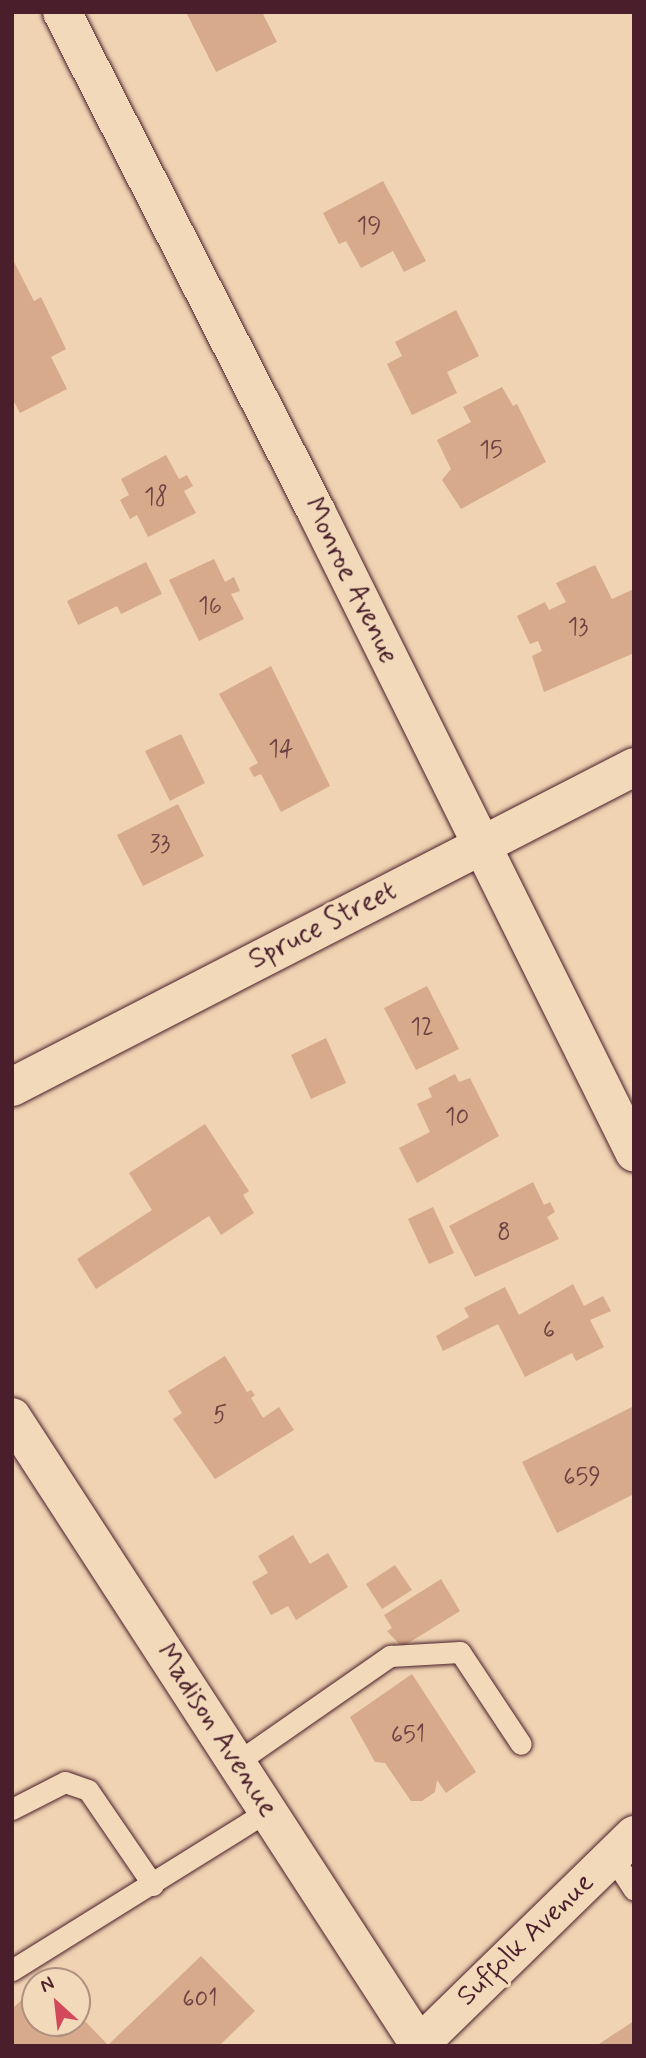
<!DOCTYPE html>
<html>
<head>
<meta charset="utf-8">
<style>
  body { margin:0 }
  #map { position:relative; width:646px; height:2058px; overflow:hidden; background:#efd3b2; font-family:Mynerve,sans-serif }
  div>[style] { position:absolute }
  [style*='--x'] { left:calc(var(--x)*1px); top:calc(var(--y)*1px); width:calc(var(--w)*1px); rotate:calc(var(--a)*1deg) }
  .building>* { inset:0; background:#d6aa8a }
  .roads { filter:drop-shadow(0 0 2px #4a1f2b) drop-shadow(0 0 2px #4a1f2b) }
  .service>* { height:21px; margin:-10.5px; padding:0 10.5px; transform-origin:10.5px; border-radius:10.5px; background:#f1d9b9 }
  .minor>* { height:38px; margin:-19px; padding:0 19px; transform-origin:19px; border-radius:19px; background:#f1d9b9 }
  .secondary>* { height:38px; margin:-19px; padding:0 19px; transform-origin:19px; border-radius:19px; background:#f1d9b9 }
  span { translate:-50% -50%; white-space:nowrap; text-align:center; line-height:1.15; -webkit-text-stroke:6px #f1d9b9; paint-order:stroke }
  .number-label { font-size:24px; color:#6d4243 }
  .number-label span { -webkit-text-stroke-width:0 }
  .street-label { font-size:28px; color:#4a1f2b }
  .frame { position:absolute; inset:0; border:14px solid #4a1f2b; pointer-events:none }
  .north { position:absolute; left:21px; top:1967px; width:70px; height:70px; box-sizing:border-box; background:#f1d9b9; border:2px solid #ae8f80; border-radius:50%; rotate:333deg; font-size:19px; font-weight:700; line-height:28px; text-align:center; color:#4a1f2b }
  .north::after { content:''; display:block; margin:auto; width:24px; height:32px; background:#d1495b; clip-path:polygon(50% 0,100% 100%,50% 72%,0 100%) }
</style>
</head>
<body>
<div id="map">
  <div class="building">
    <i style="clip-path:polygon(186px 12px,262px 12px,277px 42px,216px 72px)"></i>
    <i style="clip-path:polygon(383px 181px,426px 261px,404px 272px,393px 251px,361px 268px,346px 241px,339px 244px,323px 213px)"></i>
    <i style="clip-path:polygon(12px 258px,34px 301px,41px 297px,66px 349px,51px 357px,67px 389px,20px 413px,12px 398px)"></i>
    <i style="clip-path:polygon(456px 310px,479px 356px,447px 372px,457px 393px,412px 415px,387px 364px,402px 356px,395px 342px)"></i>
    <i style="clip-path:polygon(502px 387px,513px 406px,517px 404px,546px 462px,461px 509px,442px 480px,451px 469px,437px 440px,471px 422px,463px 407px)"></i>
    <i style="clip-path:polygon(166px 455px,179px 479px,187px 475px,193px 486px,184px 491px,196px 513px,148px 537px,137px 515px,130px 519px,120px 500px,129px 495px,121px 479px)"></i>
    <i style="clip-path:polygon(214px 559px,225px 582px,234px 577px,240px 591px,231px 594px,244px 619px,199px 641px,169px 580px)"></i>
    <i style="clip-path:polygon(146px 562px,162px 594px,121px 614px,117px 606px,78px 625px,67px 601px)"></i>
    <i style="clip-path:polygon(595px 565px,612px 599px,634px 589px,634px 653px,544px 692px,532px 656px,542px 651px,538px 641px,530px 644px,517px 616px,545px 602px,549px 610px,566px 602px,556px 583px)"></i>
    <i style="clip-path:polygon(271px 666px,330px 786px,281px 812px,261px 774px,254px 777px,249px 768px,258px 763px,219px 694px)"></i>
    <i style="clip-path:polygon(181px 734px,205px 783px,170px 801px,145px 751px)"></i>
    <i style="clip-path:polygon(178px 804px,204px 856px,143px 886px,117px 835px)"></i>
    <i style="clip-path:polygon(427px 986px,459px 1049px,416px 1070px,384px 1008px)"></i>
    <i style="clip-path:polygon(326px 1038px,346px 1083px,311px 1099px,291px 1055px)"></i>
    <i style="clip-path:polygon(455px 1074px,459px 1082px,470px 1078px,499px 1136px,417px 1183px,399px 1148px,430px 1132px,417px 1104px,432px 1097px,428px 1088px)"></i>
    <i style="clip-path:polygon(205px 1124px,249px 1191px,243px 1195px,254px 1213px,221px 1235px,209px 1216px,96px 1289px,77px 1259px,152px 1210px,129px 1173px)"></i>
    <i style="clip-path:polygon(533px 1182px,544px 1205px,550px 1202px,555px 1212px,547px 1217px,559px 1239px,475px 1277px,449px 1226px)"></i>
    <i style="clip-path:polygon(433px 1207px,454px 1253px,429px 1264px,408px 1219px)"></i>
    <i style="clip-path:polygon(573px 1284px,584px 1306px,603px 1296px,611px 1311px,590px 1320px,604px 1347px,576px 1361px,572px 1353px,525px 1377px,498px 1324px,443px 1351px,436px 1336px,469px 1317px,464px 1308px,505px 1287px,519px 1315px)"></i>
    <i style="clip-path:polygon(225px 1356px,247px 1392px,251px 1390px,255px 1395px,251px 1398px,263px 1418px,279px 1407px,294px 1430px,215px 1479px,173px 1419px,182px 1413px,168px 1391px)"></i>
    <i style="clip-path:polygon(634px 1406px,634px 1494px,557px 1533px,522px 1462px)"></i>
    <i style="clip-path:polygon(293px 1535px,310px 1564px,328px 1553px,348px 1587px,296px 1620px,288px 1606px,271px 1615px,252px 1582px,268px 1573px,258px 1556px)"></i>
    <i style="clip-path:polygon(395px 1565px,412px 1590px,382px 1609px,366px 1584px)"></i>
    <i style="clip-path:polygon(441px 1579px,460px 1611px,402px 1647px,387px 1631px,392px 1628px,384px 1615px)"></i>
    <i style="clip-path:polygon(412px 1674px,476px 1772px,446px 1793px,437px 1780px,435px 1792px,422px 1801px,411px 1801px,385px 1763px,375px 1762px,350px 1717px)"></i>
    <i style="clip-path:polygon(201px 1956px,255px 2011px,219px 2046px,12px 2046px,12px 2009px,33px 1989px,35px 2023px,65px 2023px,73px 2030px,83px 2019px,108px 2045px)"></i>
    <i style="clip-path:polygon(634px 2021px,634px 2046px,596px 2046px)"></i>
  </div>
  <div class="roads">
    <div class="service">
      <i style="--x:236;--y:1763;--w:188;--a:-34.8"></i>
      <i style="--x:390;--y:1656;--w:70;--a:-3.3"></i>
      <i style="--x:460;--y:1652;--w:110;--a:56.5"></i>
      <i style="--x:12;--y:1809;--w:59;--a:-27"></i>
      <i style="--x:65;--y:1782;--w:24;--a:19"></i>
      <i style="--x:88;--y:1790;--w:115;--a:55.6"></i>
      <i style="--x:612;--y:1856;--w:40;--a:57.1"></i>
      <i style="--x:12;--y:1970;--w:301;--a:-31.9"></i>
    </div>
    <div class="minor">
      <i style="--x:62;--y:12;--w:560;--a:63.02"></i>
      <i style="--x:316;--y:511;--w:716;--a:63.61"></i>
      <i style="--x:12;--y:1087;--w:699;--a:-27.22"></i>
      <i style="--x:12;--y:1417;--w:750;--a:57.03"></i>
    </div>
    <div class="secondary">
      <i style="--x:418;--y:2046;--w:302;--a:-44.3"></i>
    </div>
  </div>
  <div class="number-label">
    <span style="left:369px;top:227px">19</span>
    <span style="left:491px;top:451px">15</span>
    <span style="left:156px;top:498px">18</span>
    <span style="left:210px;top:607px">16</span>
    <span style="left:578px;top:628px">13</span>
    <span style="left:281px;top:750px">14</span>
    <span style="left:160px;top:845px">33</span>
    <span style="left:422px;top:1028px">12</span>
    <span style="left:457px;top:1118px">10</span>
    <span style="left:504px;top:1233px">8</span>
    <span style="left:549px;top:1331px">6</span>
    <span style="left:220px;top:1416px">5</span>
    <span style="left:582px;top:1478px">659</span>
    <span style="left:408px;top:1736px">651</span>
    <span style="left:200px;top:2000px">601</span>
  </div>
  <div class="street-label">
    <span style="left:350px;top:581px;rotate:64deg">Monroe Avenue</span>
    <span style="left:323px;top:926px;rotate:-27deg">Spruce Street</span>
    <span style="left:216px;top:1731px;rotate:57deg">Madison Avenue</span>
    <span style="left:526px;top:1940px;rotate:-44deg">Suffolk Avenue</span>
  </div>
  <div class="frame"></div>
  <div class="north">N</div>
</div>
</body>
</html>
